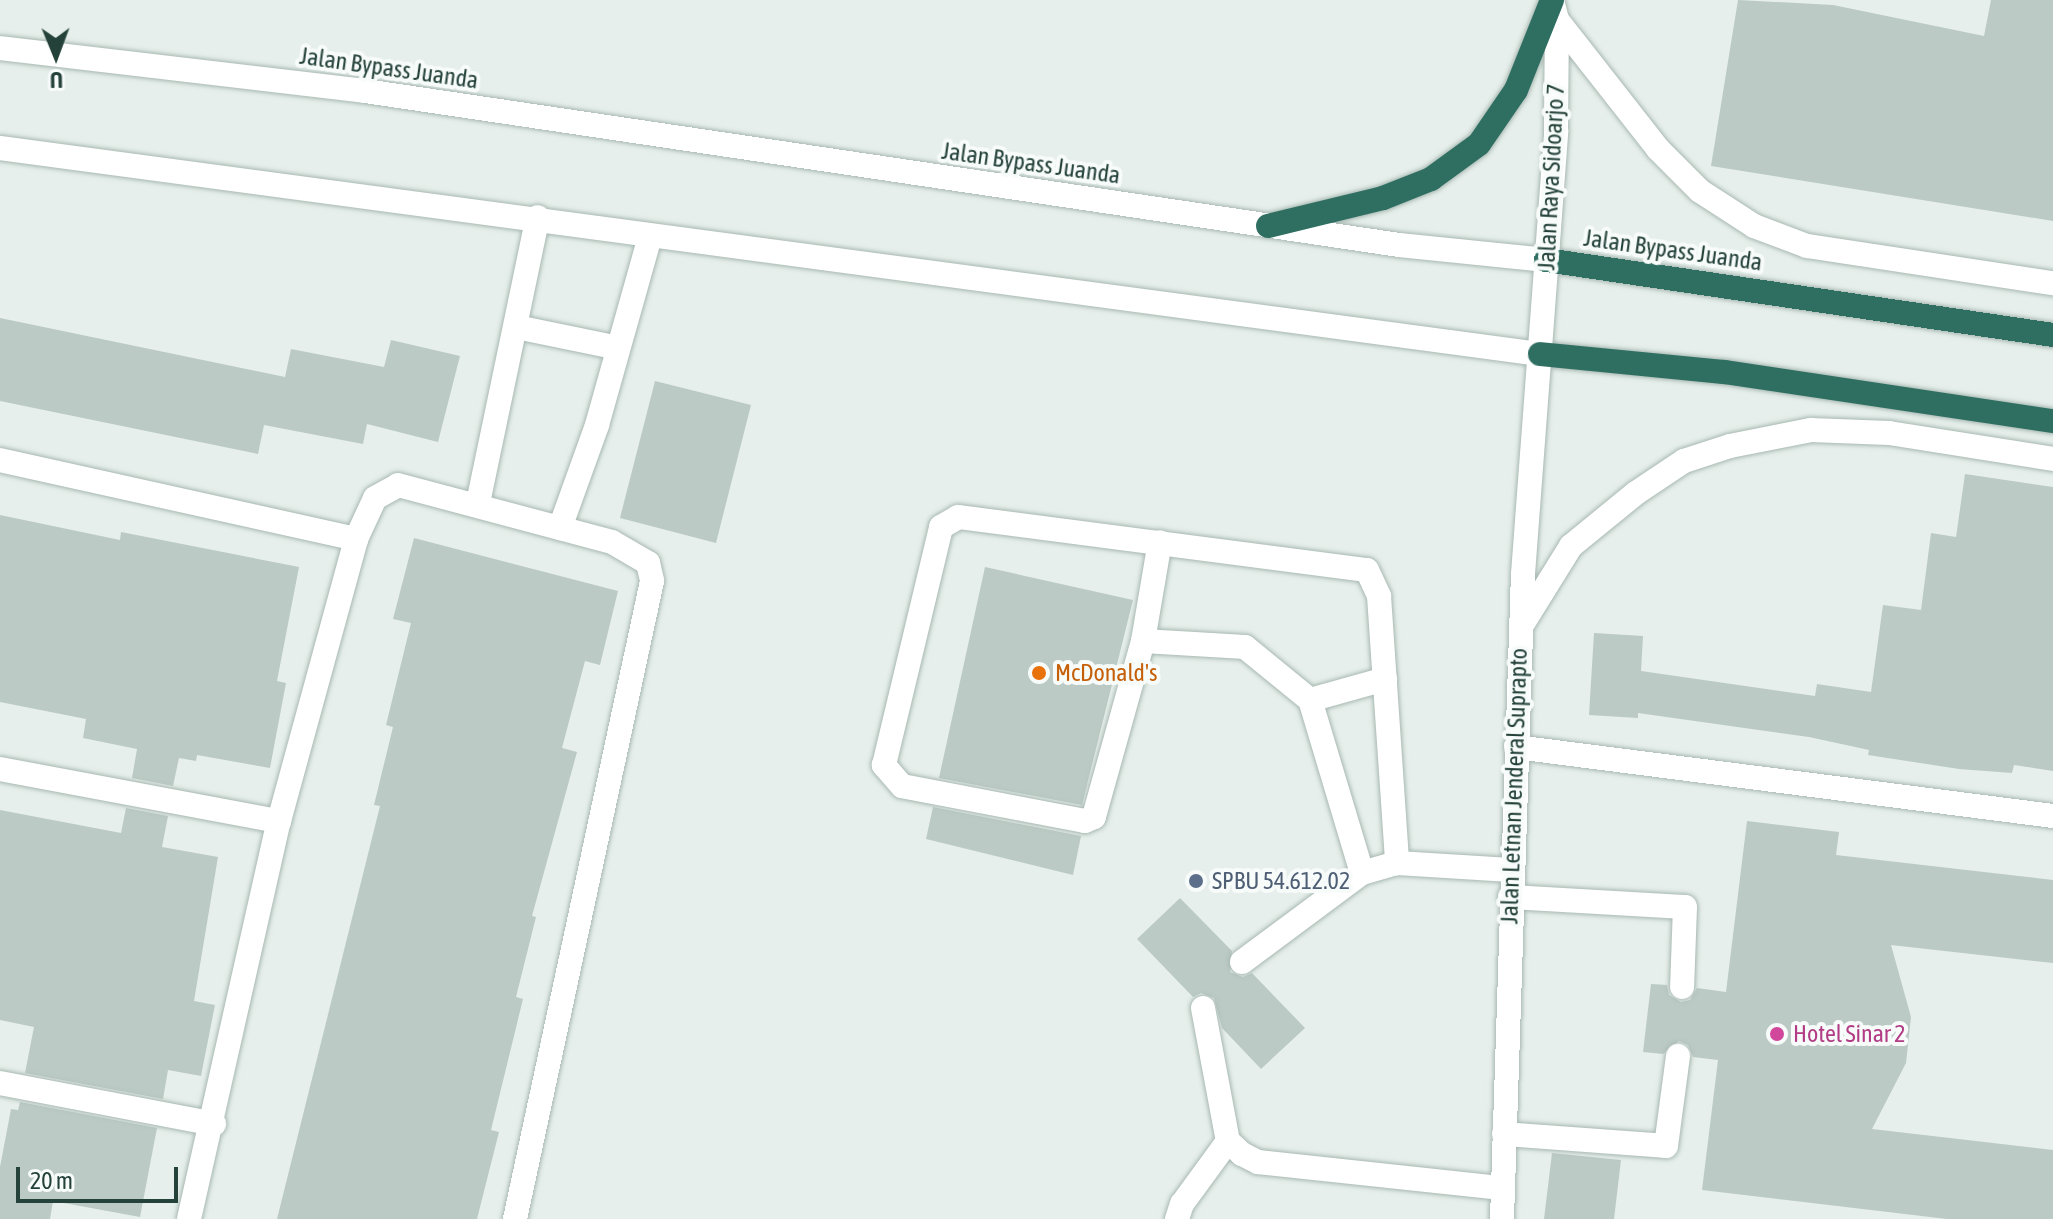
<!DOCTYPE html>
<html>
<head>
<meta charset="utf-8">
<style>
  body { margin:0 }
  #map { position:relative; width:2053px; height:1219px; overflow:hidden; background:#e6efeb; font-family:"Asap Condensed",sans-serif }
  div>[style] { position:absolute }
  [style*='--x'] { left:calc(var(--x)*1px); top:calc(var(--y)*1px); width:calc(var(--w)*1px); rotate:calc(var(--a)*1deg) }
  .building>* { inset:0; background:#bbcac4 }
  .roads { filter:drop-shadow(0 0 2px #a8b8b2) drop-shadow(0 0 2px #a8b8b2) }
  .lane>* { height:24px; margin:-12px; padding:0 12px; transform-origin:12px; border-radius:12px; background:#fff }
  .street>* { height:24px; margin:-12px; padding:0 12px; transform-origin:12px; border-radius:12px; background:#fff }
  .secondary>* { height:24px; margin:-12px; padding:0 12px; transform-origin:12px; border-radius:12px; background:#fff }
  .highway>* { height:24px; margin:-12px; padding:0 12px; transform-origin:12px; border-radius:12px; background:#2f6f62 }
  .dots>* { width:22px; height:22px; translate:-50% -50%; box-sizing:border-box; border:4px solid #f7fbf9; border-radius:50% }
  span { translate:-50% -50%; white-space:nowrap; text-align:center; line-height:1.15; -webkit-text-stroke:8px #f7fbf9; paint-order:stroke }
  .street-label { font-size:24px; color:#24423a }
  .food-label { font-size:24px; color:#c56008 }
  .left { translate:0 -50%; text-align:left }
  .service-label { font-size:24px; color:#4e5e75 }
  .hotel-label { font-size:24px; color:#b23c85 }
  .north { position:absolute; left:16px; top:16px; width:80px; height:80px; -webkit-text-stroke:6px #f7fbf9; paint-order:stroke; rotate:179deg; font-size:22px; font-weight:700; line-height:32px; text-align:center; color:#24423a }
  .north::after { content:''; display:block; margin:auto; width:28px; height:36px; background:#24423a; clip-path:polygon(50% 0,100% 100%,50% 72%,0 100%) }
  .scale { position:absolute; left:16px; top:1167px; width:162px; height:36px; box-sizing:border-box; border:4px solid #24423a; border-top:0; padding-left:10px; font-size:24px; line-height:28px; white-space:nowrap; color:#24423a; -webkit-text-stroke:6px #f7fbf9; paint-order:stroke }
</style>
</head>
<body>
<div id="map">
  <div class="building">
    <i style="clip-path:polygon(1738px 0,1833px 5px,1984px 36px,1991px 0,2053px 0,2053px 221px,1711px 166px)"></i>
    <i style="clip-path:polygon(0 318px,285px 377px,291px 349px,384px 367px,391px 340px,460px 356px,438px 442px,367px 424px,363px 444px,264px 425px,258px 454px,0 401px)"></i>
    <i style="clip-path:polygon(655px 381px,751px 405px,716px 543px,620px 518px)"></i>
    <i style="clip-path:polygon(1965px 474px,2053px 487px,2053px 771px,2014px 765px,2012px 773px,1959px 769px,1868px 755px,1869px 750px,1809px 737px,1638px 713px,1638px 718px,1589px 715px,1594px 633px,1643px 636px,1641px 671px,1815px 696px,1817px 684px,1871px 692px,1883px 605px,1921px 610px,1931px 533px,1956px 537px)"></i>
    <i style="clip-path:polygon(0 515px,120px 540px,121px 532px,299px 567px,277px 681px,286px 683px,270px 768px,197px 755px,196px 761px,179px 758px,173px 786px,132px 778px,137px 749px,83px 738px,86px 719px,0 702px)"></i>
    <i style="clip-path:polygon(414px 538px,618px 591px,600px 665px,585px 661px,562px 748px,577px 752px,532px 916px,536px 917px,516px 997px,523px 999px,491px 1130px,499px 1132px,477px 1219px,277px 1219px,380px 806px,374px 805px,393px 727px,386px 725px,411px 623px,393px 619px)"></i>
    <i style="clip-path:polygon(985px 567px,1133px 600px,1082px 805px,939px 778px)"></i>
    <i style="clip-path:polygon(933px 807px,1081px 836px,1073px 875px,926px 839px)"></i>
    <i style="clip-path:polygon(126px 808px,168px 816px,162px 847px,218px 857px,194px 1001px,215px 1005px,201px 1076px,168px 1070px,163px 1099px,25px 1073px,34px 1027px,0 1020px,0 810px,121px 833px)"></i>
    <i style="clip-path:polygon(1747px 821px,1839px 832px,1836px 855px,2053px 880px,2053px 963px,1891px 945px,1911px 1017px,1906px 1063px,1872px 1129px,2053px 1150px,2053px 1219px,1947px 1219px,1702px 1190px,1718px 1060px,1693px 1057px,1688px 1045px,1679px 1041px,1663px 1054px,1643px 1052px,1651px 984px,1667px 985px,1669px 995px,1681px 1002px,1690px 1000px,1697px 988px,1726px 992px)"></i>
    <i style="clip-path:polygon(1180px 898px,1232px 951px,1230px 972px,1243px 977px,1252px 973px,1305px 1028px,1261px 1069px,1222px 1028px,1214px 998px,1201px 993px,1193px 997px,1137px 939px)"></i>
    <i style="clip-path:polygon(20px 1102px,157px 1128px,140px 1217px,53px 1201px,50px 1219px,0 1219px,0 1167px,11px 1109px,18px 1110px)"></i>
    <i style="clip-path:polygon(1552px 1153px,1621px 1160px,1614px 1219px,1544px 1219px)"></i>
  </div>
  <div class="roads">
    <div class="lane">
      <i style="--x:1143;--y:641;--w:100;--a:-80.3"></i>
      <i style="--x:1310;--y:700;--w:78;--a:-15.6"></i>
      <i style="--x:1362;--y:873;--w:181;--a:-106.7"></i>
      <i style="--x:1310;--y:700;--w:84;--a:-140.8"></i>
      <i style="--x:1245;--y:647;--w:102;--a:-176.6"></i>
      <i style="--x:1143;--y:641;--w:183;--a:105.6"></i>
      <i style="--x:1094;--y:817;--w:10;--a:156"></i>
      <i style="--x:1085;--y:821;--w:186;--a:-169.2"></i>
      <i style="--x:902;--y:786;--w:28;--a:-131"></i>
      <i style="--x:884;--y:765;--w:245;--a:-76.5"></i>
      <i style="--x:941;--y:527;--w:20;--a:-30"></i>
      <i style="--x:958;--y:517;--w:412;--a:7.4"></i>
      <i style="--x:1367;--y:570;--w:29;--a:65"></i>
      <i style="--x:1379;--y:596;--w:268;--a:86.1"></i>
      <i style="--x:1510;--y:897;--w:175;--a:3.3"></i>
      <i style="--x:1685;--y:907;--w:80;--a:92.1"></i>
      <i style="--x:1242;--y:962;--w:149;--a:-36.6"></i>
      <i style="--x:1362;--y:873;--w:36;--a:-16"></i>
      <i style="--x:1397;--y:863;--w:114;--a:3.5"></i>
      <i style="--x:1203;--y:1008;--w:135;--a:79.4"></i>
      <i style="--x:1228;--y:1141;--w:19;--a:43"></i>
      <i style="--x:1242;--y:1154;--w:18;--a:27"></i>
      <i style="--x:1258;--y:1162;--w:245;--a:6.1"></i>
      <i style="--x:1504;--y:1134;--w:162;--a:4.2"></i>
      <i style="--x:1666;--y:1146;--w:91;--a:-82.4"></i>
      <i style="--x:1177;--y:1219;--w:16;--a:-72"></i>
      <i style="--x:1182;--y:1204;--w:78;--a:-53.9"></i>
    </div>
    <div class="street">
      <i style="--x:516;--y:327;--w:104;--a:11.6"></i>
      <i style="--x:0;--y:460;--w:365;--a:12.5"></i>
      <i style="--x:478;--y:503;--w:292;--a:-78.2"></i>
      <i style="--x:560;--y:528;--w:109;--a:-70.2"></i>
      <i style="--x:597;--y:425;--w:195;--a:-74.3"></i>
      <i style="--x:0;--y:769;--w:284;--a:10.6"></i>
      <i style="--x:0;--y:1083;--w:218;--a:10.8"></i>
      <i style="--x:189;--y:1219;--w:408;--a:-77.3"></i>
      <i style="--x:279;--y:821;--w:292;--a:-74.7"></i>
      <i style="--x:356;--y:539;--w:45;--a:-65.1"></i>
      <i style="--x:375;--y:498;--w:26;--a:-29"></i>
      <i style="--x:398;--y:485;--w:221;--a:14.9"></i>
      <i style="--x:612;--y:542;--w:42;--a:30.3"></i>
      <i style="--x:648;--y:563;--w:18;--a:77"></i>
      <i style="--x:652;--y:581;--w:653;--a:102.12"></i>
    </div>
    <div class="secondary">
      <i style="--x:1557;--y:20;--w:164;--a:51.9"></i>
      <i style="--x:1658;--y:149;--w:59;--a:45"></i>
      <i style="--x:1700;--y:191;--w:64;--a:32.9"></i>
      <i style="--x:1754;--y:226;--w:57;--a:20.7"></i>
      <i style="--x:1807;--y:246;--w:249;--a:8.6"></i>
      <i style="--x:0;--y:48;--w:368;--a:6.7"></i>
      <i style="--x:365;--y:91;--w:1045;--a:8.47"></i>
      <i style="--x:1399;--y:245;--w:148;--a:5.8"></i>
      <i style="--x:0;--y:148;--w:1554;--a:7.62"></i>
      <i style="--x:1522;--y:625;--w:93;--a:-58.2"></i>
      <i style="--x:1571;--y:546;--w:84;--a:-39.2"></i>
      <i style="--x:1636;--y:493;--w:58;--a:-33.7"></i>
      <i style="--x:1684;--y:461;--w:48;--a:-18.1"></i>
      <i style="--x:1730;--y:446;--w:83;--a:-11.2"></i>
      <i style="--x:1811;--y:430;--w:78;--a:2.2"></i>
      <i style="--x:1889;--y:433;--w:166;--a:9"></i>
      <i style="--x:1516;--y:747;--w:541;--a:7.32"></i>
      <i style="--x:1502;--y:1219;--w:645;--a:-88.14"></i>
      <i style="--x:1523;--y:574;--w:445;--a:-85.7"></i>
      <i style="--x:1556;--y:130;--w:110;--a:-89.5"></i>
      <i style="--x:1557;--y:20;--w:21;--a:-104"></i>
    </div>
    <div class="highway">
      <i style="--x:1268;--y:226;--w:118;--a:-13.7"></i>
      <i style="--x:1383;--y:198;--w:52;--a:-21.6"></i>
      <i style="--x:1431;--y:179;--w:59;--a:-36.1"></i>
      <i style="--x:1479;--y:144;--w:65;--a:-55.6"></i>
      <i style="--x:1516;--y:90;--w:97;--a:-68.2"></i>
      <i style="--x:1546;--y:260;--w:513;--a:8.41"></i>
      <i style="--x:1540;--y:354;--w:185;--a:5.6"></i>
      <i style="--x:1724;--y:372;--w:333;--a:8.5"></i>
    </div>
  </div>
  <div class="dots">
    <i style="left:1039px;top:673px;background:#e8710a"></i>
    <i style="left:1196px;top:881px;background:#5c6f8a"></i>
    <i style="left:1777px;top:1034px;background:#d1479c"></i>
  </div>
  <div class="street-label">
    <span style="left:389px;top:68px;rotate:8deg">Jalan Bypass Juanda</span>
    <span style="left:1031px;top:163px;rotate:8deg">Jalan Bypass Juanda</span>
    <span style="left:1551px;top:177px;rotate:-87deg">Jalan Raya Sidoarjo 7</span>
    <span style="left:1673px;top:250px;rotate:8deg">Jalan Bypass Juanda</span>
    <span style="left:1514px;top:786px;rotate:-88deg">Jalan Letnan Jenderal Suprapto</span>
  </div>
  <div class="food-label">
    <span class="left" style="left:1055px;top:673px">McDonald's</span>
  </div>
  <div class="service-label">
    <span class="left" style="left:1212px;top:881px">SPBU 54.612.02</span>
  </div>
  <div class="hotel-label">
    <span class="left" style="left:1793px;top:1034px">Hotel Sinar 2</span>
  </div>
  <div class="north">U</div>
  <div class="scale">20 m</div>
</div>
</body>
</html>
